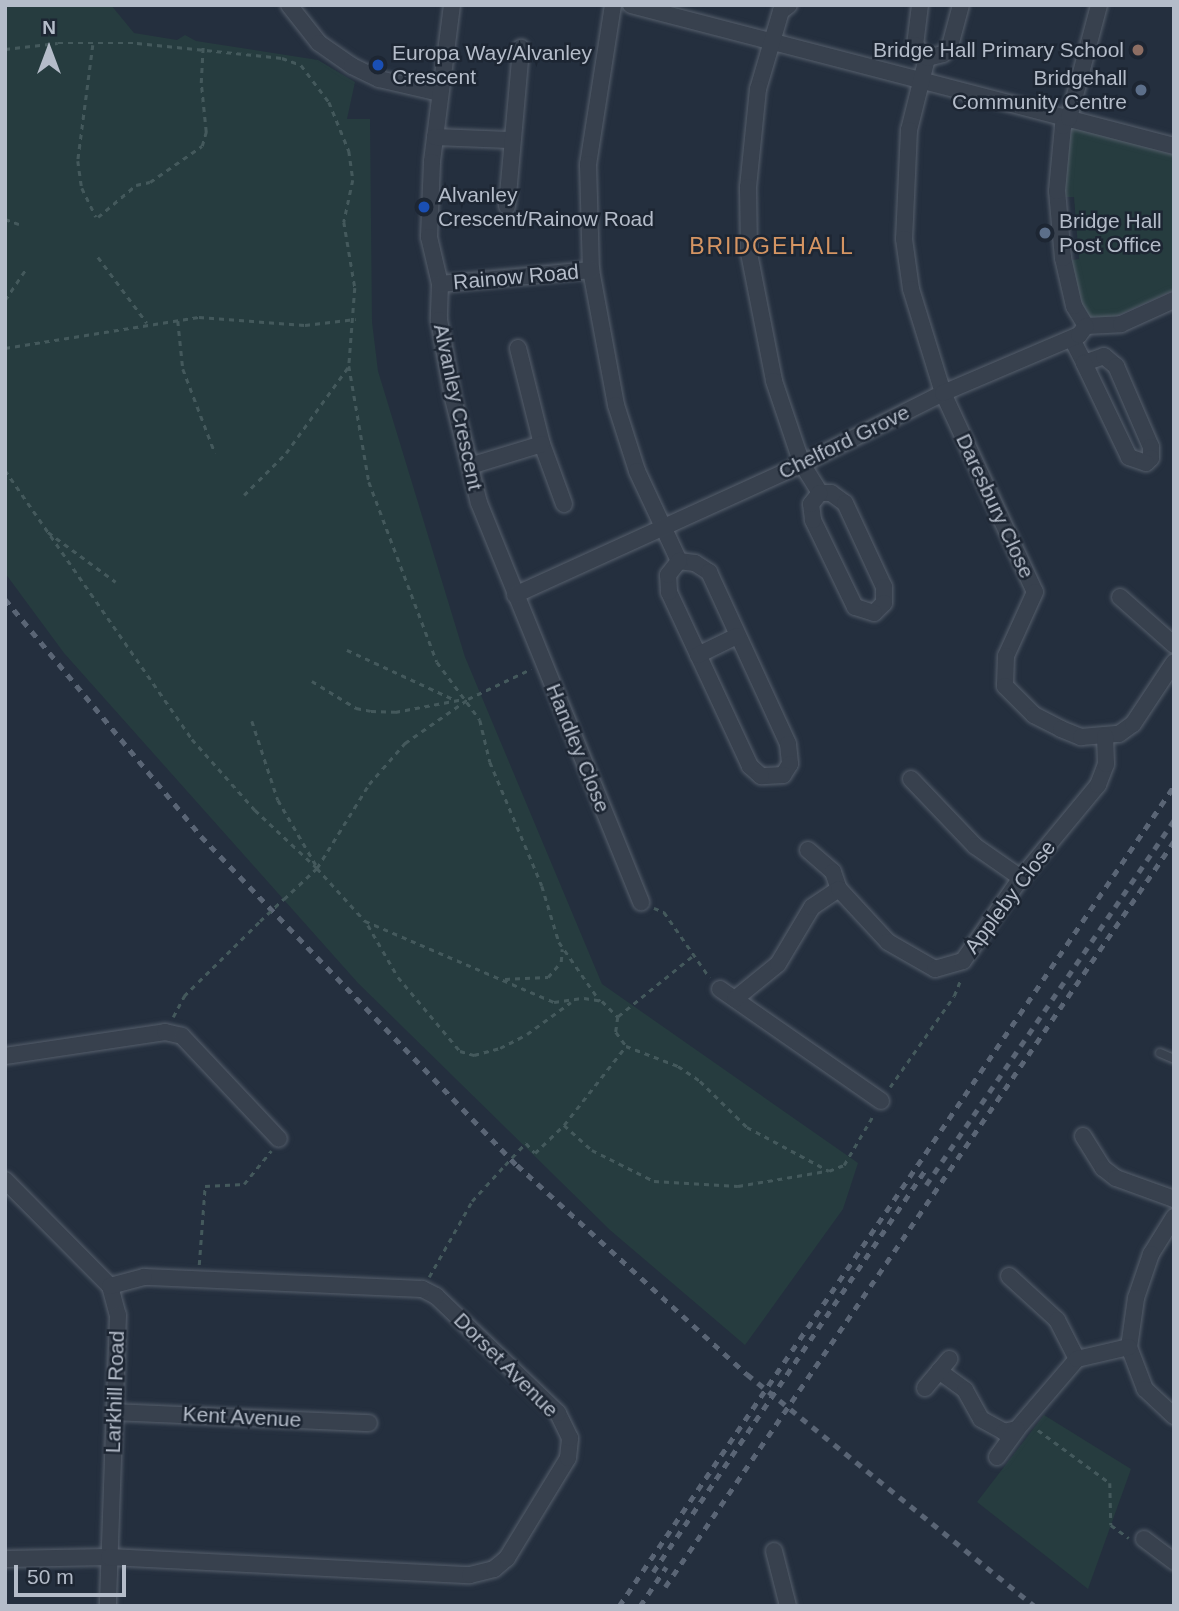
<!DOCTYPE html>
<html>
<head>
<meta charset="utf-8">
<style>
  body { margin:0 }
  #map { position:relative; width:1179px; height:1611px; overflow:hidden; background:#242f3e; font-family:Arial,sans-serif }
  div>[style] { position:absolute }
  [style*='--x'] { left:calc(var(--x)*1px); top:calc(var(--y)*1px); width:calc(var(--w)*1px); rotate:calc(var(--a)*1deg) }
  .green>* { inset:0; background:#263c3f }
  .path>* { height:2.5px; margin-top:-1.25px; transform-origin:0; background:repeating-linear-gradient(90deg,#44595c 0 5px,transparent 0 10px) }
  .roads { filter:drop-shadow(0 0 2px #565f6c) drop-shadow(0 0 2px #565f6c) }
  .service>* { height:8px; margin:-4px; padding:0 4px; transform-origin:4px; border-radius:4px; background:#38414e }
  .minor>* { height:16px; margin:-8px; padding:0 8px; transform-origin:8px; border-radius:8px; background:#38414e }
  .rail>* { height:4.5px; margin-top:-2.25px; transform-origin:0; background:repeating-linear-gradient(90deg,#5a6575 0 7px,transparent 0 14px) }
  .path-bridge>* { height:2.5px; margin-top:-1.25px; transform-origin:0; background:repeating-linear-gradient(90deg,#44595c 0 5px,transparent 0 10px) }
  .dots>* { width:19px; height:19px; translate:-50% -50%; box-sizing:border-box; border:4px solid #1d2633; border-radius:50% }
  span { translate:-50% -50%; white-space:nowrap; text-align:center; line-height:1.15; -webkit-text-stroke:5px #1d2633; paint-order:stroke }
  .poi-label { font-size:21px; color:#b4bcc9 }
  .right { translate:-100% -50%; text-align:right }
  .left { translate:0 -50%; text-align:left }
  .street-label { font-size:21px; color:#b4bcc9 }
  .neighbourhood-label { font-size:23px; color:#d59563; letter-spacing:2px }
  .frame { position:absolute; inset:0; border:7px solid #b4bcc9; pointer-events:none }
  .north { position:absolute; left:14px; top:14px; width:70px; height:70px; -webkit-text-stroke:5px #1d2633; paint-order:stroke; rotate:0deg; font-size:19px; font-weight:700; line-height:28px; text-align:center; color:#b4bcc9 }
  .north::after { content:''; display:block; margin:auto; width:24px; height:32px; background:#b4bcc9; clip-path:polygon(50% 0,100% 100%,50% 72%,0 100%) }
  .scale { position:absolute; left:14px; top:1565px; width:112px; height:32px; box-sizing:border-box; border:4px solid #b4bcc9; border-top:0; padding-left:9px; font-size:21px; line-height:24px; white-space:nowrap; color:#b4bcc9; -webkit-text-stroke:5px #1d2633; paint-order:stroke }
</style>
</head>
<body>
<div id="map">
  <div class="green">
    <i style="clip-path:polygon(5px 5px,111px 5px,134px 33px,177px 40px,185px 35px,196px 41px,318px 60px,355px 82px,347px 119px,370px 119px,372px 322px,378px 371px,465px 657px,602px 984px,858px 1163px,843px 1209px,745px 1345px,610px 1230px,358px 983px,64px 653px,5px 573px)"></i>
    <i style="clip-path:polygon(1072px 125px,1174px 155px,1174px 290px,1110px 319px,1091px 318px,1083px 310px,1069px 261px,1079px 259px,1074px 197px,1063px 197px,1067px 130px)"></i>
    <i style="clip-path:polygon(1044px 1415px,1131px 1469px,1088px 1589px,977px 1502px)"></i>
  </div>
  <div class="path">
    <i style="--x:93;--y:45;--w:117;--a:97.4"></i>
    <i style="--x:78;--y:161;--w:27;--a:82"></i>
    <i style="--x:82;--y:188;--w:32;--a:64"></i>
    <i style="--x:5;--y:49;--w:53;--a:-6.5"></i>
    <i style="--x:58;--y:43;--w:79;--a:0"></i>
    <i style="--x:137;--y:43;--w:146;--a:5.9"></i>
    <i style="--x:282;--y:58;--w:20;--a:20"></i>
    <i style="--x:301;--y:65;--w:46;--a:52.9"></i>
    <i style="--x:329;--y:102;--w:53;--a:67.8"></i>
    <i style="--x:349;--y:151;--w:29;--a:82"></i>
    <i style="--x:353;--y:180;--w:43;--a:102.1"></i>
    <i style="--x:344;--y:222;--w:67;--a:80.5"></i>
    <i style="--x:355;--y:288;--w:78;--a:94.4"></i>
    <i style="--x:349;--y:366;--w:118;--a:80.2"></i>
    <i style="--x:369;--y:482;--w:192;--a:69.3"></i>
    <i style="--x:437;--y:662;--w:72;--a:53.4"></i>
    <i style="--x:480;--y:720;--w:43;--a:76.6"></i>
    <i style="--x:490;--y:762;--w:134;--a:67.2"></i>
    <i style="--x:542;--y:886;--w:59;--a:73.1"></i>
    <i style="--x:559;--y:942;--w:72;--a:55.2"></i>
    <i style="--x:98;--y:217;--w:50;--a:-40.1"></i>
    <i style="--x:136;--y:185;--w:14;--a:-12"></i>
    <i style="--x:150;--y:182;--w:63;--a:-34.7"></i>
    <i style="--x:202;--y:146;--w:15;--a:-74"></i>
    <i style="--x:206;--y:132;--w:49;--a:-95.8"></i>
    <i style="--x:201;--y:83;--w:36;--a:-87"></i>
    <i style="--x:5;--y:219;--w:15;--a:20"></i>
    <i style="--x:98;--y:257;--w:82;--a:53.4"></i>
    <i style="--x:5;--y:300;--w:37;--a:-56"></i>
    <i style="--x:178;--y:321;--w:48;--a:84.1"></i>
    <i style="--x:183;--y:369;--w:90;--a:69.1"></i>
    <i style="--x:5;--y:348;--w:196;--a:-9.1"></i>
    <i style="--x:199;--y:317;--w:106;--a:4.3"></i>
    <i style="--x:305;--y:325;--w:51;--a:-6.7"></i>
    <i style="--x:5;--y:470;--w:328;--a:55.2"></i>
    <i style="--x:192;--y:739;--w:95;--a:48.4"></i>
    <i style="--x:255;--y:810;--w:85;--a:43.1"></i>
    <i style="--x:317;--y:868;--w:72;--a:47.8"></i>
    <i style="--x:365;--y:921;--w:206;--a:23.2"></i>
    <i style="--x:554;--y:1002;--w:30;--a:-8"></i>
    <i style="--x:584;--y:998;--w:18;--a:9"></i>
    <i style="--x:602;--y:1001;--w:23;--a:45"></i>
    <i style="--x:244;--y:495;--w:59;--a:-45"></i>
    <i style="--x:286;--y:453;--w:107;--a:-54.1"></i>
    <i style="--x:48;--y:532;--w:84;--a:36.3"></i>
    <i style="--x:347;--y:650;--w:119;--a:24.8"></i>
    <i style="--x:312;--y:681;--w:52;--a:31.5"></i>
    <i style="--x:356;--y:708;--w:15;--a:11"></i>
    <i style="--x:371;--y:711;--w:24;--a:2"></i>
    <i style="--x:395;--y:712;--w:70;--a:-10.7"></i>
    <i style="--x:252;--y:721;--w:83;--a:71.8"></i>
    <i style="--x:278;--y:800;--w:75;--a:59.7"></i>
    <i style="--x:284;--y:899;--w:45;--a:-43.2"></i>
    <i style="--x:317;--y:868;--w:99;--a:-58.2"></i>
    <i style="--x:369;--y:784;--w:55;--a:-48.7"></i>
    <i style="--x:405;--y:743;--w:77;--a:-34.9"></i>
    <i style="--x:468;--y:699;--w:70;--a:-25.5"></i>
    <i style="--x:654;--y:908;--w:11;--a:22"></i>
    <i style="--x:664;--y:912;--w:80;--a:55.1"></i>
    <i style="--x:368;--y:925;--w:60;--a:60"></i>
    <i style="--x:398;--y:977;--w:97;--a:50"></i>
    <i style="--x:460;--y:1051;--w:15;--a:16"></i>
    <i style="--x:474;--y:1055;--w:27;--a:-15"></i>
    <i style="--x:500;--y:1048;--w:30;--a:-27"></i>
    <i style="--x:527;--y:1034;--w:54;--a:-36"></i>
    <i style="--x:692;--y:957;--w:95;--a:141"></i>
    <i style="--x:618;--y:1017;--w:15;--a:98"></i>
    <i style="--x:616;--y:1032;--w:17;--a:54"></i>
    <i style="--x:626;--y:1046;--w:56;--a:21"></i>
    <i style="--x:678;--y:1066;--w:27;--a:34"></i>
    <i style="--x:700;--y:1081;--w:66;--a:44.4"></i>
    <i style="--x:747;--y:1127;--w:93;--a:28.2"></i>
    <i style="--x:829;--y:1171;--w:16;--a:-22"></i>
    <i style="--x:844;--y:1165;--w:59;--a:-59.5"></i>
    <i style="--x:505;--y:979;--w:43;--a:-2.7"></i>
    <i style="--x:548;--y:977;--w:20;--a:-49"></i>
    <i style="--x:561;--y:962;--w:13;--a:-86"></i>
    <i style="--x:173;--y:1017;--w:24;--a:-62"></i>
    <i style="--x:184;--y:996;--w:107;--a:-44.6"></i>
    <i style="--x:890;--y:1087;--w:111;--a:-54.9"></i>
    <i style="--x:954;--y:996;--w:18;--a:-68"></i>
    <i style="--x:564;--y:1125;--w:38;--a:42"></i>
    <i style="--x:592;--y:1150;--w:69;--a:26.6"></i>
    <i style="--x:654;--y:1181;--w:84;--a:3.4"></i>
    <i style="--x:738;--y:1186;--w:89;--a:-9.7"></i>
    <i style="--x:519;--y:1150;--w:10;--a:-45"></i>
    <i style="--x:526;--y:1143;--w:13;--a:48"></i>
    <i style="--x:535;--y:1153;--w:40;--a:-44"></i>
    <i style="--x:564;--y:1125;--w:100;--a:-51.9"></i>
    <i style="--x:199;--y:1265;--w:79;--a:-85.7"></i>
    <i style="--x:205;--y:1186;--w:39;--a:-3"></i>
    <i style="--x:244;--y:1184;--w:43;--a:-50.7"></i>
    <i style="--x:429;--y:1277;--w:87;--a:-60.5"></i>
    <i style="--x:472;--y:1201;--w:49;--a:-47.5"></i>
    <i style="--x:1038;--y:1430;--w:89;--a:36.4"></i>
    <i style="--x:1110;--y:1483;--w:42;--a:88.6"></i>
    <i style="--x:1111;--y:1525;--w:22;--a:36"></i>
  </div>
  <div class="roads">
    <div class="service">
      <i style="--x:1160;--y:1053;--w:15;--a:23"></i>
    </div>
    <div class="minor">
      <i style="--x:289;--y:5;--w:48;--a:51.7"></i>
      <i style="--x:319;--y:43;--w:40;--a:34.9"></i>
      <i style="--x:352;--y:66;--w:30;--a:26"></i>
      <i style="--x:379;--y:79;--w:62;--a:13.1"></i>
      <i style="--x:452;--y:5;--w:158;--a:97.3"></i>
      <i style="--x:432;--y:162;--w:75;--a:92.3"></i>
      <i style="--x:429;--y:237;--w:48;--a:76.8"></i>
      <i style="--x:440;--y:284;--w:36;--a:92"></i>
      <i style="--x:439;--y:320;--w:79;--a:79.8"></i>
      <i style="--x:453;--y:398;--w:108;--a:76.1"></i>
      <i style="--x:479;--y:503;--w:431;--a:67.9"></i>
      <i style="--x:613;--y:5;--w:161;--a:98.9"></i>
      <i style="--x:588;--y:164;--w:106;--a:88.4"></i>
      <i style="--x:591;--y:270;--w:137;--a:79.5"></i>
      <i style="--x:616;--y:405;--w:69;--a:72.3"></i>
      <i style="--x:637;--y:471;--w:99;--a:65"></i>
      <i style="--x:631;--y:5;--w:561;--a:14.56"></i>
      <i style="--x:789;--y:5;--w:10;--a:143"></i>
      <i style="--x:781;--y:11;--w:81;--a:106.4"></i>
      <i style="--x:758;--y:89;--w:99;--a:95.8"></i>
      <i style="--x:748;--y:187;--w:66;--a:89.1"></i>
      <i style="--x:749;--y:253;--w:130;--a:78.9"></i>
      <i style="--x:774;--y:381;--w:88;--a:71.4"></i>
      <i style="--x:802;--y:464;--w:34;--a:58"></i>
      <i style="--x:820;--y:493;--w:11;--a:0"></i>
      <i style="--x:831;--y:493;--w:17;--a:36"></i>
      <i style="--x:845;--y:503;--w:93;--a:65.1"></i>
      <i style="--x:884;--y:587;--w:16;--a:90"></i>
      <i style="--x:884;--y:603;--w:14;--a:135"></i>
      <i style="--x:874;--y:613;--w:20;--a:-162"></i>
      <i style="--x:855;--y:607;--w:97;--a:-115.8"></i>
      <i style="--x:813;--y:520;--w:16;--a:-97"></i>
      <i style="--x:811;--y:504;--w:14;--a:-51"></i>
      <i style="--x:920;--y:5;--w:40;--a:97.1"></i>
      <i style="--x:915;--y:45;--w:18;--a:47"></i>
      <i style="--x:927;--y:58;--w:74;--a:104"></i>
      <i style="--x:909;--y:130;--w:109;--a:92.6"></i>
      <i style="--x:904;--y:239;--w:50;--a:82"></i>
      <i style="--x:911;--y:289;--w:109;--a:72.9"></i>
      <i style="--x:943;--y:393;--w:219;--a:65.2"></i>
      <i style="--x:1035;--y:592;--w:70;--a:114.4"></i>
      <i style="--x:1006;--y:656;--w:30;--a:92"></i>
      <i style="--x:1005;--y:686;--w:41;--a:45"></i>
      <i style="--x:1034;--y:715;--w:30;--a:27"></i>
      <i style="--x:1061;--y:729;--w:22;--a:22"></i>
      <i style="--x:1081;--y:737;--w:38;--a:-5"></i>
      <i style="--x:1119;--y:734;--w:17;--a:-36"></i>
      <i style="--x:1133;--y:724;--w:74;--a:-56.5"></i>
      <i style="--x:927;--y:58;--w:16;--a:-14"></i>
      <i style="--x:943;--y:54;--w:11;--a:-49"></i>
      <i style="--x:950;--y:46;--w:42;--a:-75"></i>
      <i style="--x:435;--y:137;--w:74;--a:2.3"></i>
      <i style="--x:507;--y:206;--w:159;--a:-84.9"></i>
      <i style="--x:440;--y:284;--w:152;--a:-5.3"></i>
      <i style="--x:1086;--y:326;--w:23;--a:-121"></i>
      <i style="--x:1074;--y:306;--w:49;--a:-102.9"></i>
      <i style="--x:1063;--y:258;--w:67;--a:-95.1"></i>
      <i style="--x:1057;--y:191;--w:65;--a:-84.7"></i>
      <i style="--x:1063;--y:126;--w:10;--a:-53"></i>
      <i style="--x:1069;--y:118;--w:117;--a:-75.1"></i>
      <i style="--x:1086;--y:326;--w:35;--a:-3"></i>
      <i style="--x:1121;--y:324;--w:58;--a:-24.4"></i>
      <i style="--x:1072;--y:339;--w:27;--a:63"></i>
      <i style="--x:1084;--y:363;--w:21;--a:-19"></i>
      <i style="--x:1104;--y:356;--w:16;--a:40"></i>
      <i style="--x:1116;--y:366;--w:88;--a:66.6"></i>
      <i style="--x:1151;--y:447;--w:11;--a:90"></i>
      <i style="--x:1151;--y:458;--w:7;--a:135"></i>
      <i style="--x:1146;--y:463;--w:18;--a:-161"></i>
      <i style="--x:1129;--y:457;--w:104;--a:-115.6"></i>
      <i style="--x:518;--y:348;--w:99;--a:76"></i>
      <i style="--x:542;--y:444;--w:64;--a:69.9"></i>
      <i style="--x:470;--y:466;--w:75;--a:-17"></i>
      <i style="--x:679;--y:561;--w:16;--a:7"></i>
      <i style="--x:695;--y:563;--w:17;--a:33"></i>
      <i style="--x:709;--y:572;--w:189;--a:65.3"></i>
      <i style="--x:788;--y:744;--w:20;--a:84"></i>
      <i style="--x:790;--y:764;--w:13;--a:122"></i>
      <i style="--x:783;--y:775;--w:22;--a:177"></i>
      <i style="--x:761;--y:776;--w:15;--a:-138"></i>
      <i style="--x:750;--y:766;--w:192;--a:-115"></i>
      <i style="--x:669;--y:592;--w:17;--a:-93"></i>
      <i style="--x:668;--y:575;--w:18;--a:-52"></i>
      <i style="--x:515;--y:595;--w:315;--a:-24.5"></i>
      <i style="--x:802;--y:464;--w:158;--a:-26.7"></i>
      <i style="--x:943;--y:393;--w:148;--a:-23.1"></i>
      <i style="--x:1079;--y:335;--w:11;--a:-52"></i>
      <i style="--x:1120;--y:597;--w:72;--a:41.6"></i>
      <i style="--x:698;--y:655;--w:43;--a:-26"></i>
      <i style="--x:911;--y:779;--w:93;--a:46.3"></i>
      <i style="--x:975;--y:846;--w:56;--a:34.8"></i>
      <i style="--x:808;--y:850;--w:33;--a:41"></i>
      <i style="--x:833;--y:872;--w:18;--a:71"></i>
      <i style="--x:720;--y:989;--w:196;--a:34.8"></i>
      <i style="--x:735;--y:999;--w:55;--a:-39.1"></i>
      <i style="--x:778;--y:964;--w:66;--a:-59.2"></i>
      <i style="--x:812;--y:907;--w:32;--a:-34"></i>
      <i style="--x:839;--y:889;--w:72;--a:47.2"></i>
      <i style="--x:888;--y:942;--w:54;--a:29.9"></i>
      <i style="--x:935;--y:969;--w:29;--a:-16"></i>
      <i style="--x:963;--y:961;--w:101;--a:-55.1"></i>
      <i style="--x:1021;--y:878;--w:121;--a:-50.4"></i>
      <i style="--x:1098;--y:785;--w:22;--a:-69"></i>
      <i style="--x:1106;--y:764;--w:28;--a:-92"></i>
      <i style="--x:5;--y:1056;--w:162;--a:-8.5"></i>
      <i style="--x:165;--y:1032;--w:17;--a:13"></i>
      <i style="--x:182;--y:1036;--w:141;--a:46.7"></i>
      <i style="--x:1083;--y:1136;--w:38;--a:58"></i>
      <i style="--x:1103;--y:1168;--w:16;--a:38"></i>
      <i style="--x:1116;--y:1178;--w:62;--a:19.9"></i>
      <i style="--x:5;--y:1180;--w:149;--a:45.3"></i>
      <i style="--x:110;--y:1286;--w:30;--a:75"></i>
      <i style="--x:118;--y:1315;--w:291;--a:92"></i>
      <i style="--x:1174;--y:1217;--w:44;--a:121.9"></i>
      <i style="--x:1151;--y:1254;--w:46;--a:108.8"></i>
      <i style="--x:1136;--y:1298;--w:49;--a:98.1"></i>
      <i style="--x:1129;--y:1347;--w:45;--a:69.1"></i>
      <i style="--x:1145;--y:1389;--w:40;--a:43"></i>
      <i style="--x:1009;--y:1276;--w:65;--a:42.5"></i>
      <i style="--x:1057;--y:1320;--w:44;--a:62.9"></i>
      <i style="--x:939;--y:1371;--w:32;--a:36"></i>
      <i style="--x:965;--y:1390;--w:33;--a:61"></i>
      <i style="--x:981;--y:1419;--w:26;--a:29"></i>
      <i style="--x:1004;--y:1432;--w:13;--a:-13"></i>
      <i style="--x:1017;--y:1429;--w:92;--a:-49.4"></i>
      <i style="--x:1077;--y:1359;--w:53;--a:-13"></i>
      <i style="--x:925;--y:1388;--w:38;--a:-50"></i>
      <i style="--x:114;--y:1412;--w:255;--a:2.5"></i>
      <i style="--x:997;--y:1457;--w:34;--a:-54"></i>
      <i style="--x:1144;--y:1539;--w:38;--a:37"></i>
      <i style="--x:774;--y:1551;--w:57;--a:75.7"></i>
      <i style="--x:5;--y:1559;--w:104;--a:-1.1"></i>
      <i style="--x:109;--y:1557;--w:361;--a:2.9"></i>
      <i style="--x:470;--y:1575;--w:25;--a:-14"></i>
      <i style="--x:494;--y:1569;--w:17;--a:-40"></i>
      <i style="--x:507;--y:1558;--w:117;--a:-58.6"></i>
      <i style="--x:568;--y:1458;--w:20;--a:-84"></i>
      <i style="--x:570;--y:1438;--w:28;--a:-116"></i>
      <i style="--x:558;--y:1413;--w:169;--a:-136.2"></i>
      <i style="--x:436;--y:1296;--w:16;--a:-153"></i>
      <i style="--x:422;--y:1289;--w:278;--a:-177.5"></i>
      <i style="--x:144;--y:1277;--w:35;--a:165"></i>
    </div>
  </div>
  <div class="rail">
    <i style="--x:5;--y:599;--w:308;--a:50.4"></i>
    <i style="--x:201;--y:836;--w:456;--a:46.2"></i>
    <i style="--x:517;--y:1165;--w:311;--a:42.3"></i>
    <i style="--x:747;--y:1374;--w:370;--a:38.9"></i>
    <i style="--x:926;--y:1185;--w:441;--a:-55.8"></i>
    <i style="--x:653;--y:1572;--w:487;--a:-55.9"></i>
    <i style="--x:665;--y:1587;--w:903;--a:-55.69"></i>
    <i style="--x:619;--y:1606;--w:990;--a:-55.91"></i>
    <i style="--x:640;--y:1606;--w:47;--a:-56.3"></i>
  </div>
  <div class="path-bridge">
    <i style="--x:260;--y:921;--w:33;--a:-43"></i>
    <i style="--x:505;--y:1165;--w:21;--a:-47"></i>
  </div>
  <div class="dots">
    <i style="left:1138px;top:50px;background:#8d6e63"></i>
    <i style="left:378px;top:65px;background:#1a4fb4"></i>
    <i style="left:1141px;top:90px;background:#5c6f8a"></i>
    <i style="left:424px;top:207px;background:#1a4fb4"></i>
    <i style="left:1045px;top:233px;background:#5c6f8a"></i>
  </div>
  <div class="poi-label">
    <span class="right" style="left:1124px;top:50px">Bridge Hall Primary School</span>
    <span class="left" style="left:392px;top:65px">Europa Way/Alvanley<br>Crescent</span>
    <span class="right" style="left:1127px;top:90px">Bridgehall<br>Community Centre</span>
    <span class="left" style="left:438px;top:207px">Alvanley<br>Crescent/Rainow Road</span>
    <span class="left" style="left:1059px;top:233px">Bridge Hall<br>Post Office</span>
  </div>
  <div class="street-label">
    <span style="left:516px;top:277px;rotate:-5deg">Rainow Road</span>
    <span style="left:458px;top:407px;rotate:78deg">Alvanley Crescent</span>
    <span style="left:844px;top:442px;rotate:-26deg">Chelford Grove</span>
    <span style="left:995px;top:506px;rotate:65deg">Daresbury Close</span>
    <span style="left:578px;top:748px;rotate:68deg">Handley Close</span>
    <span style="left:1010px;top:897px;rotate:-53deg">Appleby Close</span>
    <span style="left:506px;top:1365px;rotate:45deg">Dorset Avenue</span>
    <span style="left:115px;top:1392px;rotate:-88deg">Larkhill Road</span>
    <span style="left:242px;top:1417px;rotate:3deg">Kent Avenue</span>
  </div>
  <div class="neighbourhood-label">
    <span style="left:772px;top:246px">BRIDGEHALL</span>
  </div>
  <div class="frame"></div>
  <div class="north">N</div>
  <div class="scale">50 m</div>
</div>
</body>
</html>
